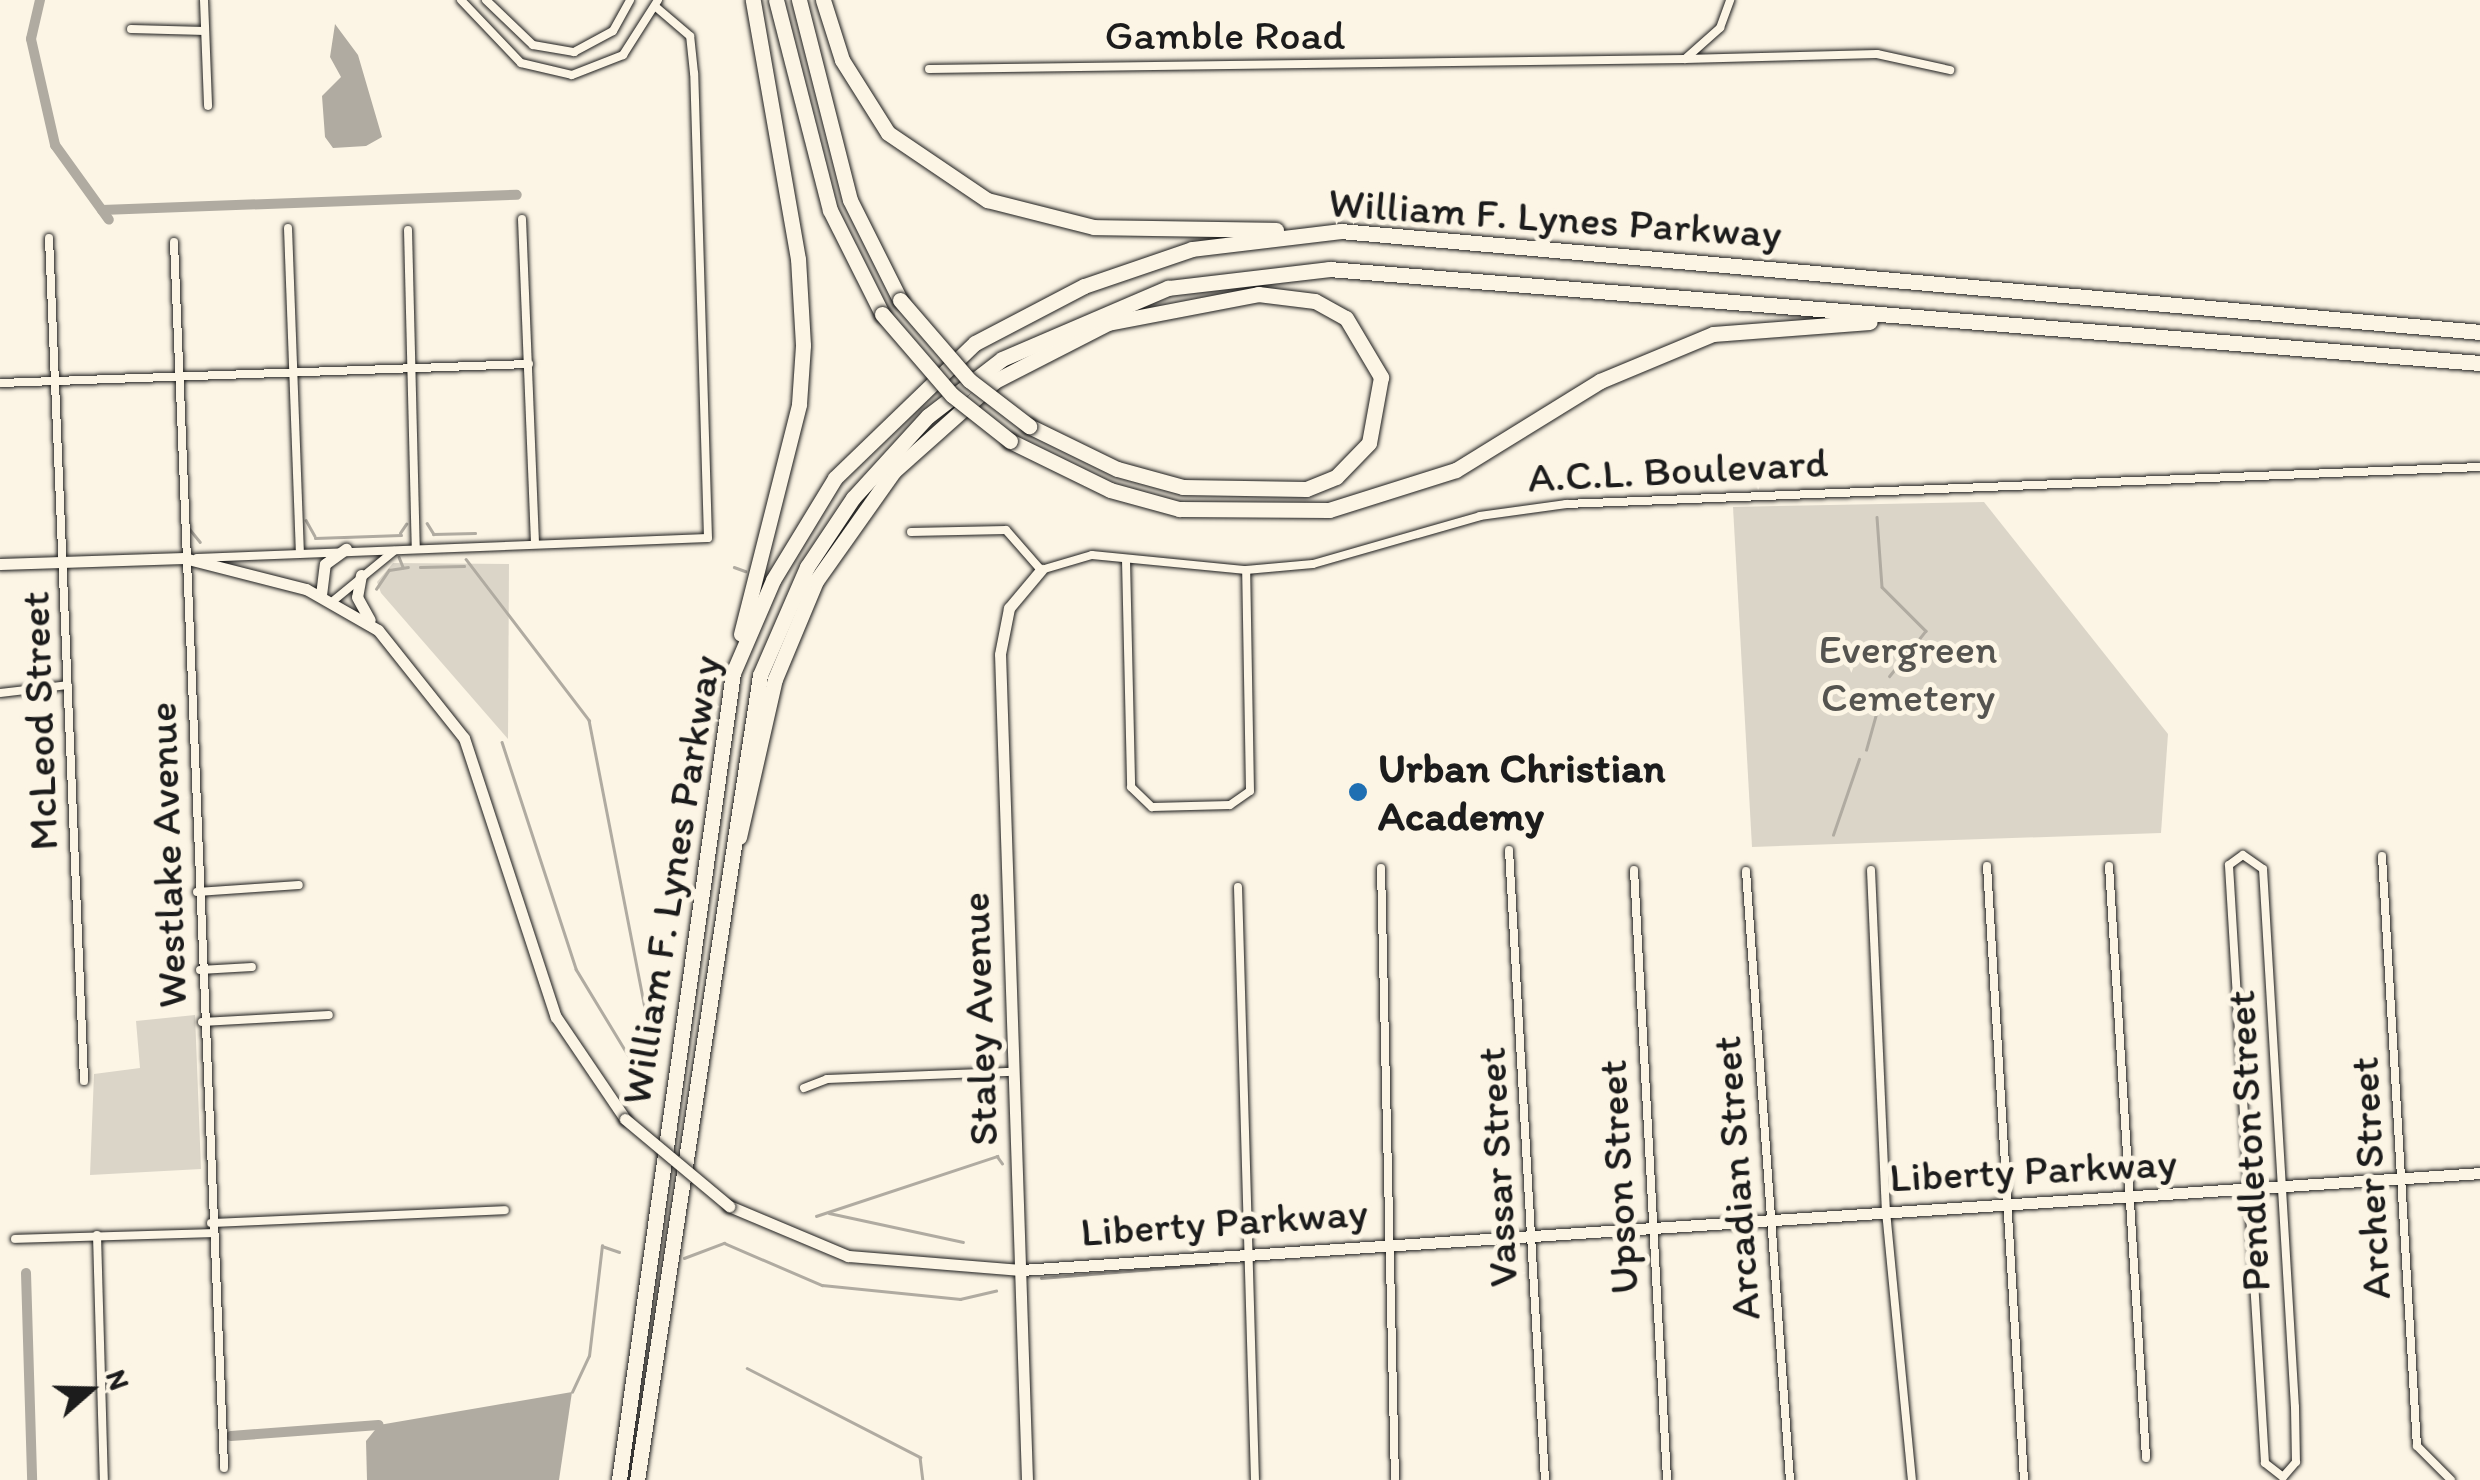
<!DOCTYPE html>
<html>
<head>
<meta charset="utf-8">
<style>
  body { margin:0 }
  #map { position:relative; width:2480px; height:1480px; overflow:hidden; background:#fcf5e5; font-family:Itim,sans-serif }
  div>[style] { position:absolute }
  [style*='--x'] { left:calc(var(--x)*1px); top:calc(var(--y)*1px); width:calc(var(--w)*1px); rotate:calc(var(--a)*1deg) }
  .green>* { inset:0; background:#dbd5c8 }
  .water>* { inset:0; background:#b0aba1 }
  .stream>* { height:2.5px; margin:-1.25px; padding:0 1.25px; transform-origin:1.25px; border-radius:1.25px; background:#b0aba1 }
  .canal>* { height:10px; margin:-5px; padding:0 5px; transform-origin:5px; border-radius:5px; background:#b0aba1 }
  .roads { filter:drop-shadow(0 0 2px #1c1c1c) drop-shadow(0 0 2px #1c1c1c) }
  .street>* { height:8px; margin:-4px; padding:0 4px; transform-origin:4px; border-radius:4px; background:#fcf5e5 }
  .secondary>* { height:11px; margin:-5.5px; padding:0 5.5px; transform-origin:5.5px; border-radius:5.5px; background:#fcf5e5 }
  .highway>* { height:15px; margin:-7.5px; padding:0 7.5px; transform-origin:7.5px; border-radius:7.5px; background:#fcf5e5 }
  .bridges { filter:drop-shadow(0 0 2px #1c1c1c) drop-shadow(0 0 2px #1c1c1c) }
  .secondary-bridge>* { height:11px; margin:-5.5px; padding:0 5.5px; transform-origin:5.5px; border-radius:5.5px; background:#fcf5e5 }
  .highway-bridge>* { height:15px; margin:-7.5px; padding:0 7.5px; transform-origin:7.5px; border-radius:7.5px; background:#fcf5e5 }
  .dots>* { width:28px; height:28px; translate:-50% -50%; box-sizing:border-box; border:5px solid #fcf5e5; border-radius:50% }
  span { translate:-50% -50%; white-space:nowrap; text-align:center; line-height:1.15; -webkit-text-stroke:10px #fcf5e5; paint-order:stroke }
  .street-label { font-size:42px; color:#1c1c1c }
  .park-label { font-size:42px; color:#555450 }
  .poi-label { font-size:42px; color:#1c1c1c; font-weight:700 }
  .left { translate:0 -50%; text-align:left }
  .north { position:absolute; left:40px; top:1340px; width:100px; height:100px; -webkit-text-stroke:8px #fcf5e5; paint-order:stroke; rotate:70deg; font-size:28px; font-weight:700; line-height:40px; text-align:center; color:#1c1c1c }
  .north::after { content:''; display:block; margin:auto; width:35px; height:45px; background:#1c1c1c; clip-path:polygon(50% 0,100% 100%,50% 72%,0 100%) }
</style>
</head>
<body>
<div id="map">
  <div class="green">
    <i style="clip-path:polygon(1984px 502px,2168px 734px,2161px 833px,1752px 847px,1733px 507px)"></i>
    <i style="clip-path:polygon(393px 563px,509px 564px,508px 739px,381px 593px,377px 582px)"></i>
    <i style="clip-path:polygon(195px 1015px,201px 1169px,90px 1175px,94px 1074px,140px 1068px,136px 1021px)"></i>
  </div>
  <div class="water">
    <i style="clip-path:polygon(335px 24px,358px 55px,382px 137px,366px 146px,333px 148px,325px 137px,322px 96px,341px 77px,330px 57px)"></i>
    <i style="clip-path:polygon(572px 1392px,559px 1480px,367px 1480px,366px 1441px,379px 1425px)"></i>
  </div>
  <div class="stream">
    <i style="--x:1877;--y:517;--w:70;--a:85.9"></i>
    <i style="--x:1882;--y:587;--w:62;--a:45"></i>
    <i style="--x:1926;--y:631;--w:58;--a:128.7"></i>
    <i style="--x:306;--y:520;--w:18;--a:61"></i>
    <i style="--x:427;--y:523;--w:13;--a:58"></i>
    <i style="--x:188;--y:527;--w:19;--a:51"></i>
    <i style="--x:400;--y:533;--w:11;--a:-56"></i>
    <i style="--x:433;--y:534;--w:42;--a:-1.4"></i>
    <i style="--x:315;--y:538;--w:86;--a:-2"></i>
    <i style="--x:399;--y:557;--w:11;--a:68"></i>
    <i style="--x:466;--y:559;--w:203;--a:52.6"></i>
    <i style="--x:589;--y:720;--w:324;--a:79"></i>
    <i style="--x:651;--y:1038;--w:46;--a:96.2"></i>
    <i style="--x:420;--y:567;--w:44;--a:-1.3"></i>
    <i style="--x:734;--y:567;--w:12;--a:20"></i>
    <i style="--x:376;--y:589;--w:23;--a:-56"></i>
    <i style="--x:389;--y:570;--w:19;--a:-9"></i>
    <i style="--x:502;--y:742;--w:239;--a:71.9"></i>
    <i style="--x:576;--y:969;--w:133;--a:58.8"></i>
    <i style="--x:1866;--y:750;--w:63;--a:-74.4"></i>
    <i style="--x:1833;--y:835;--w:80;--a:-71.1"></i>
    <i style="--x:829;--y:1213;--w:137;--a:12.2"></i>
    <i style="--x:816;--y:1216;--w:191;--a:-18.3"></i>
    <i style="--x:997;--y:1156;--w:9;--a:54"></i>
    <i style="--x:684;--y:1258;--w:43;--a:-20.6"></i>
    <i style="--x:724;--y:1243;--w:107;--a:23.2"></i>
    <i style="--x:822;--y:1285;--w:139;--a:5.8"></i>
    <i style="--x:960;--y:1299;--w:37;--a:-13"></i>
    <i style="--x:1041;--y:1278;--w:176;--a:-4.6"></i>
    <i style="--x:747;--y:1368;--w:195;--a:27.2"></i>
    <i style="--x:920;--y:1457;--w:23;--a:83"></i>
    <i style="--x:572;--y:1392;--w:40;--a:-65"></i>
    <i style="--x:589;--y:1356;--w:111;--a:-83.3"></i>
    <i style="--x:602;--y:1246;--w:18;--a:19"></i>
  </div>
  <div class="canal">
    <i style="--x:40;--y:0;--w:40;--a:103"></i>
    <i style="--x:31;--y:39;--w:109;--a:77.2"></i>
    <i style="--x:55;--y:145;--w:92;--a:54.2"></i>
    <i style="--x:102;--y:210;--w:415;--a:-2.1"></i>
    <i style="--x:26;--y:1273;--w:207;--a:88.3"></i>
    <i style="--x:231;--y:1436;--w:148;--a:-4.3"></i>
  </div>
  <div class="roads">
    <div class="street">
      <i style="--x:204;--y:0;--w:106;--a:87.8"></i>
      <i style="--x:461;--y:0;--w:87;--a:46.4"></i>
      <i style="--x:521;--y:63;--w:52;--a:13.2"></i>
      <i style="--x:572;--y:75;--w:55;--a:-21.4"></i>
      <i style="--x:623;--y:55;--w:65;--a:-57.5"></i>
      <i style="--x:486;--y:0;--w:65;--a:43.8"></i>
      <i style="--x:533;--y:45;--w:42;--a:9.7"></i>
      <i style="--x:574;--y:52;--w:44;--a:-28.3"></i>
      <i style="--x:613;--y:31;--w:35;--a:-61"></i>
      <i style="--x:131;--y:29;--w:74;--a:1.5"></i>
      <i style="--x:1685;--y:59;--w:192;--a:-1.5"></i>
      <i style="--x:1877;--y:54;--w:75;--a:12.4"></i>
      <i style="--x:929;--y:69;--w:756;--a:-0.76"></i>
      <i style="--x:1685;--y:59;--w:47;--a:-41.5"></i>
      <i style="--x:1720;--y:28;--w:30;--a:-70"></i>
      <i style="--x:522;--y:219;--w:324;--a:87.7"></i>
      <i style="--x:288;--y:228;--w:322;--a:87.9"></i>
      <i style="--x:408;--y:230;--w:318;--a:88.6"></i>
      <i style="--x:49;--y:238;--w:844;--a:87.62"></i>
      <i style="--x:174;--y:242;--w:1227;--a:87.66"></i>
      <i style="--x:0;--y:383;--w:529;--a:-2.06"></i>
      <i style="--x:911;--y:532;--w:95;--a:-1.2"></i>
      <i style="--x:1006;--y:530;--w:53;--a:48.8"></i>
      <i style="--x:1041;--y:570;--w:53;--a:-16.4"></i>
      <i style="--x:1092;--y:555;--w:155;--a:5.6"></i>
      <i style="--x:1246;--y:570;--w:67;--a:-5.1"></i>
      <i style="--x:1313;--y:564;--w:174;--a:-16"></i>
      <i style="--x:1480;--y:516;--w:87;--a:-7.9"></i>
      <i style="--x:1566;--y:504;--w:915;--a:-2.32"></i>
      <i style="--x:197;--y:558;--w:511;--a:-2.24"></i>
      <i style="--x:708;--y:538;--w:465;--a:-91.7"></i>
      <i style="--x:694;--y:73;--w:37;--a:-96"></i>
      <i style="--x:690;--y:36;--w:45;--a:-139.5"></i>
      <i style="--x:1126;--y:560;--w:227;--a:88.7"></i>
      <i style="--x:1131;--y:787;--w:29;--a:44"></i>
      <i style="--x:1152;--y:807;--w:78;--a:-1.5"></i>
      <i style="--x:1230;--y:805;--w:24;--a:-35"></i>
      <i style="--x:1250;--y:791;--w:221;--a:-91"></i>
      <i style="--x:333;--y:601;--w:79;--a:-39.3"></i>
      <i style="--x:0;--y:693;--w:68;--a:-6.7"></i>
      <i style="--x:1509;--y:850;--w:631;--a:86.73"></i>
      <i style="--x:2243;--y:855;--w:24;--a:35"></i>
      <i style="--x:2263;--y:869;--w:539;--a:86.6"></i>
      <i style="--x:2295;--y:1407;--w:55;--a:89"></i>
      <i style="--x:2296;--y:1462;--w:20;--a:131"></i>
      <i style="--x:2283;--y:1477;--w:23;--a:-142"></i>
      <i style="--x:2265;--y:1463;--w:599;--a:-93.45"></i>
      <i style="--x:2229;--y:865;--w:17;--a:-36"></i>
      <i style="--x:2382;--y:856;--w:591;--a:86.61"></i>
      <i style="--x:2417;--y:1446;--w:48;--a:45"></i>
      <i style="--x:1987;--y:866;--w:615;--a:86.55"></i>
      <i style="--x:2109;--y:866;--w:593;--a:86.42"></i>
      <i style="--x:1381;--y:868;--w:612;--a:88.69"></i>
      <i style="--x:1634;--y:870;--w:611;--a:86.9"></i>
      <i style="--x:1871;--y:870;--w:341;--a:87.5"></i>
      <i style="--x:1886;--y:1211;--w:270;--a:84.5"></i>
      <i style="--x:1746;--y:871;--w:611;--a:85.87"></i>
      <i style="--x:1238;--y:887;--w:593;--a:88.36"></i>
      <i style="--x:197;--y:892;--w:102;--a:-3.9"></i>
      <i style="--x:200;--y:970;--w:52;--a:-3.3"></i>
      <i style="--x:202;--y:1022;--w:127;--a:-3.2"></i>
      <i style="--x:804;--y:1088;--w:25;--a:-21"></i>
      <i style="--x:827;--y:1079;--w:186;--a:-2.2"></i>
      <i style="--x:211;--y:1223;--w:294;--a:-2.5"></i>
      <i style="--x:97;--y:1235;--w:245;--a:88.4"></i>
      <i style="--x:15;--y:1239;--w:197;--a:-1.7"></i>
    </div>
    <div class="secondary">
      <i style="--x:0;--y:564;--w:184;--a:-1.9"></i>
      <i style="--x:184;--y:558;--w:126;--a:14.3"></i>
      <i style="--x:306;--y:589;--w:83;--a:29.7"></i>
      <i style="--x:378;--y:630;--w:138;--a:51.5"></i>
      <i style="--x:464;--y:738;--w:294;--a:71.8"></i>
      <i style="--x:556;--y:1017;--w:123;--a:55.9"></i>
      <i style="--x:361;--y:575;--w:22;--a:100"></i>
      <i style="--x:357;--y:597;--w:26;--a:61"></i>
      <i style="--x:321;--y:595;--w:31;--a:-83"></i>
      <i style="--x:325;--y:564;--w:26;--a:-36"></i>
      <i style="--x:729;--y:1206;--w:129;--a:22.8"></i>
      <i style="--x:848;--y:1256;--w:174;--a:4.6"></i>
      <i style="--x:1021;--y:1270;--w:1462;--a:-3.8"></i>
      <i style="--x:1027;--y:1480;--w:826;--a:-91.87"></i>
      <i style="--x:1000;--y:654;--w:47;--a:-78.9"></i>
      <i style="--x:1009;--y:608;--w:50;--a:-49.9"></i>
    </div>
    <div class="highway">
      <i style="--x:776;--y:0;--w:217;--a:75.6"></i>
      <i style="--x:830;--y:210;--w:116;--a:63.4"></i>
      <i style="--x:799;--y:0;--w:206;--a:75.7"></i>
      <i style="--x:850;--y:200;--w:112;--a:63.4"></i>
      <i style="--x:823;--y:0;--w:63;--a:72.4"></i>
      <i style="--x:842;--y:60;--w:86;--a:57.8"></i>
      <i style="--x:888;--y:133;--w:120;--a:34.1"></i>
      <i style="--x:987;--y:200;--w:110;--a:14.2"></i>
      <i style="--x:1094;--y:227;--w:182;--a:0.9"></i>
      <i style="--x:1010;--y:441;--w:111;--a:26.1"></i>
      <i style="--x:1110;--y:490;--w:72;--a:15.4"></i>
      <i style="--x:1179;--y:509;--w:150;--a:0.4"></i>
      <i style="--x:1329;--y:510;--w:133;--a:-17.5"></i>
      <i style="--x:1456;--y:470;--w:169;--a:-31.7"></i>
      <i style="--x:1600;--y:381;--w:122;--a:-22.6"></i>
      <i style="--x:1713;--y:334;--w:157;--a:-4.4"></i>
      <i style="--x:741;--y:634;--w:237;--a:-75.8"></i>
      <i style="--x:799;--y:404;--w:59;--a:-86.1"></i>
      <i style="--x:803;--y:345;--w:86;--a:-93.3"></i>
      <i style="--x:798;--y:259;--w:263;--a:-99.9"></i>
      <i style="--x:739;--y:837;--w:162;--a:-77.2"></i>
      <i style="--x:775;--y:679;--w:106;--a:-67.3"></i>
      <i style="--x:816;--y:581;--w:135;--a:-54.7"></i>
      <i style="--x:894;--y:471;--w:135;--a:-41.7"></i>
      <i style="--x:995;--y:381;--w:127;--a:-27.2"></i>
      <i style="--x:1108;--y:323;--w:153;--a:-10.9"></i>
      <i style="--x:1258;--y:294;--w:57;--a:7"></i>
      <i style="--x:1315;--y:301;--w:35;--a:29"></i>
      <i style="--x:1346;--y:318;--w:69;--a:59.3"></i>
      <i style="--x:1381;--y:377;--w:67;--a:100.3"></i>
      <i style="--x:1369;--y:443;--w:47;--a:134.1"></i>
      <i style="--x:1336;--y:477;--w:32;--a:158"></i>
      <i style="--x:1306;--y:489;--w:123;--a:-179.1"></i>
      <i style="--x:1183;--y:487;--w:68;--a:-164.7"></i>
      <i style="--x:1117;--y:469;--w:98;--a:-154"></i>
      <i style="--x:619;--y:1480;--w:815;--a:-81.96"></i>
      <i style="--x:733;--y:673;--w:101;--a:-66.7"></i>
      <i style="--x:773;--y:580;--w:119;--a:-58.7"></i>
      <i style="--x:835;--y:478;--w:194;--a:-44"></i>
      <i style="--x:975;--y:343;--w:123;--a:-27.6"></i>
      <i style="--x:1084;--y:286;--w:114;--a:-18.9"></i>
      <i style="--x:1192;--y:249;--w:149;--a:-6.9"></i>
      <i style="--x:1340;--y:231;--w:1144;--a:5.06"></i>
      <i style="--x:637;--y:1480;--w:814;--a:-81.31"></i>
      <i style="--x:760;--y:675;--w:118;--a:-66.5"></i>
      <i style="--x:807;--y:567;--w:83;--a:-56.3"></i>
      <i style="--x:853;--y:498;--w:111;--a:-47.6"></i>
      <i style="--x:928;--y:416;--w:93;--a:-37.6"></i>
      <i style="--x:1002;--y:359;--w:181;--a:-23.2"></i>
      <i style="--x:1168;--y:288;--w:162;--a:-6.7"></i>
      <i style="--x:1329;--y:269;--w:1155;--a:4.67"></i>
    </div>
  </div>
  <div class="bridges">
    <div class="secondary-bridge">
      <i style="--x:625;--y:1119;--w:136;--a:39.9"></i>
    </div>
    <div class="highway-bridge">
      <i style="--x:900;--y:300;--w:106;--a:49.2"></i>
      <i style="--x:969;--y:380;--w:76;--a:37.5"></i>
      <i style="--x:882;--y:314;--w:107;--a:49.2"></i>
      <i style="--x:952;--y:395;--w:74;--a:38.4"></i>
    </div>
  </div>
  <div class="dots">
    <i style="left:1358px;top:792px;background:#1f6fb2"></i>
  </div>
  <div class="street-label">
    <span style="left:1225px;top:35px">Gamble Road</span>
    <span style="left:1555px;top:218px;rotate:4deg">William F. Lynes Parkway</span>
    <span style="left:1678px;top:470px;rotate:-3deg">A.C.L. Boulevard</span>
    <span style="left:39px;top:721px;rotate:-92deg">McLeod Street</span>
    <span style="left:167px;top:855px;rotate:-92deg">Westlake Avenue</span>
    <span style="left:671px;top:880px;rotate:-81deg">William F. Lynes Parkway</span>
    <span style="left:979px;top:1019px;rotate:-92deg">Staley Avenue</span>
    <span style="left:2248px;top:1141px;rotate:-93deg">Pendleton Street</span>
    <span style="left:1497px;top:1167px;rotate:-93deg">Vassar Street</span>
    <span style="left:2033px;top:1170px;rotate:-3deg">Liberty Parkway</span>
    <span style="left:1618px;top:1177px;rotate:-93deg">Upson Street</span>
    <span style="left:1736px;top:1178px;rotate:-94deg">Arcadian Street</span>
    <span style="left:2370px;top:1178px;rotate:-93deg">Archer Street</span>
    <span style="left:1224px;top:1222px;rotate:-4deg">Liberty Parkway</span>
  </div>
  <div class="park-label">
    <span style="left:1908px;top:673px">Evergreen<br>Cemetery</span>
  </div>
  <div class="poi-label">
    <span class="left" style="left:1378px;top:792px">Urban Christian<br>Academy</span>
  </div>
  <div class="north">N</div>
</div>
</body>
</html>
